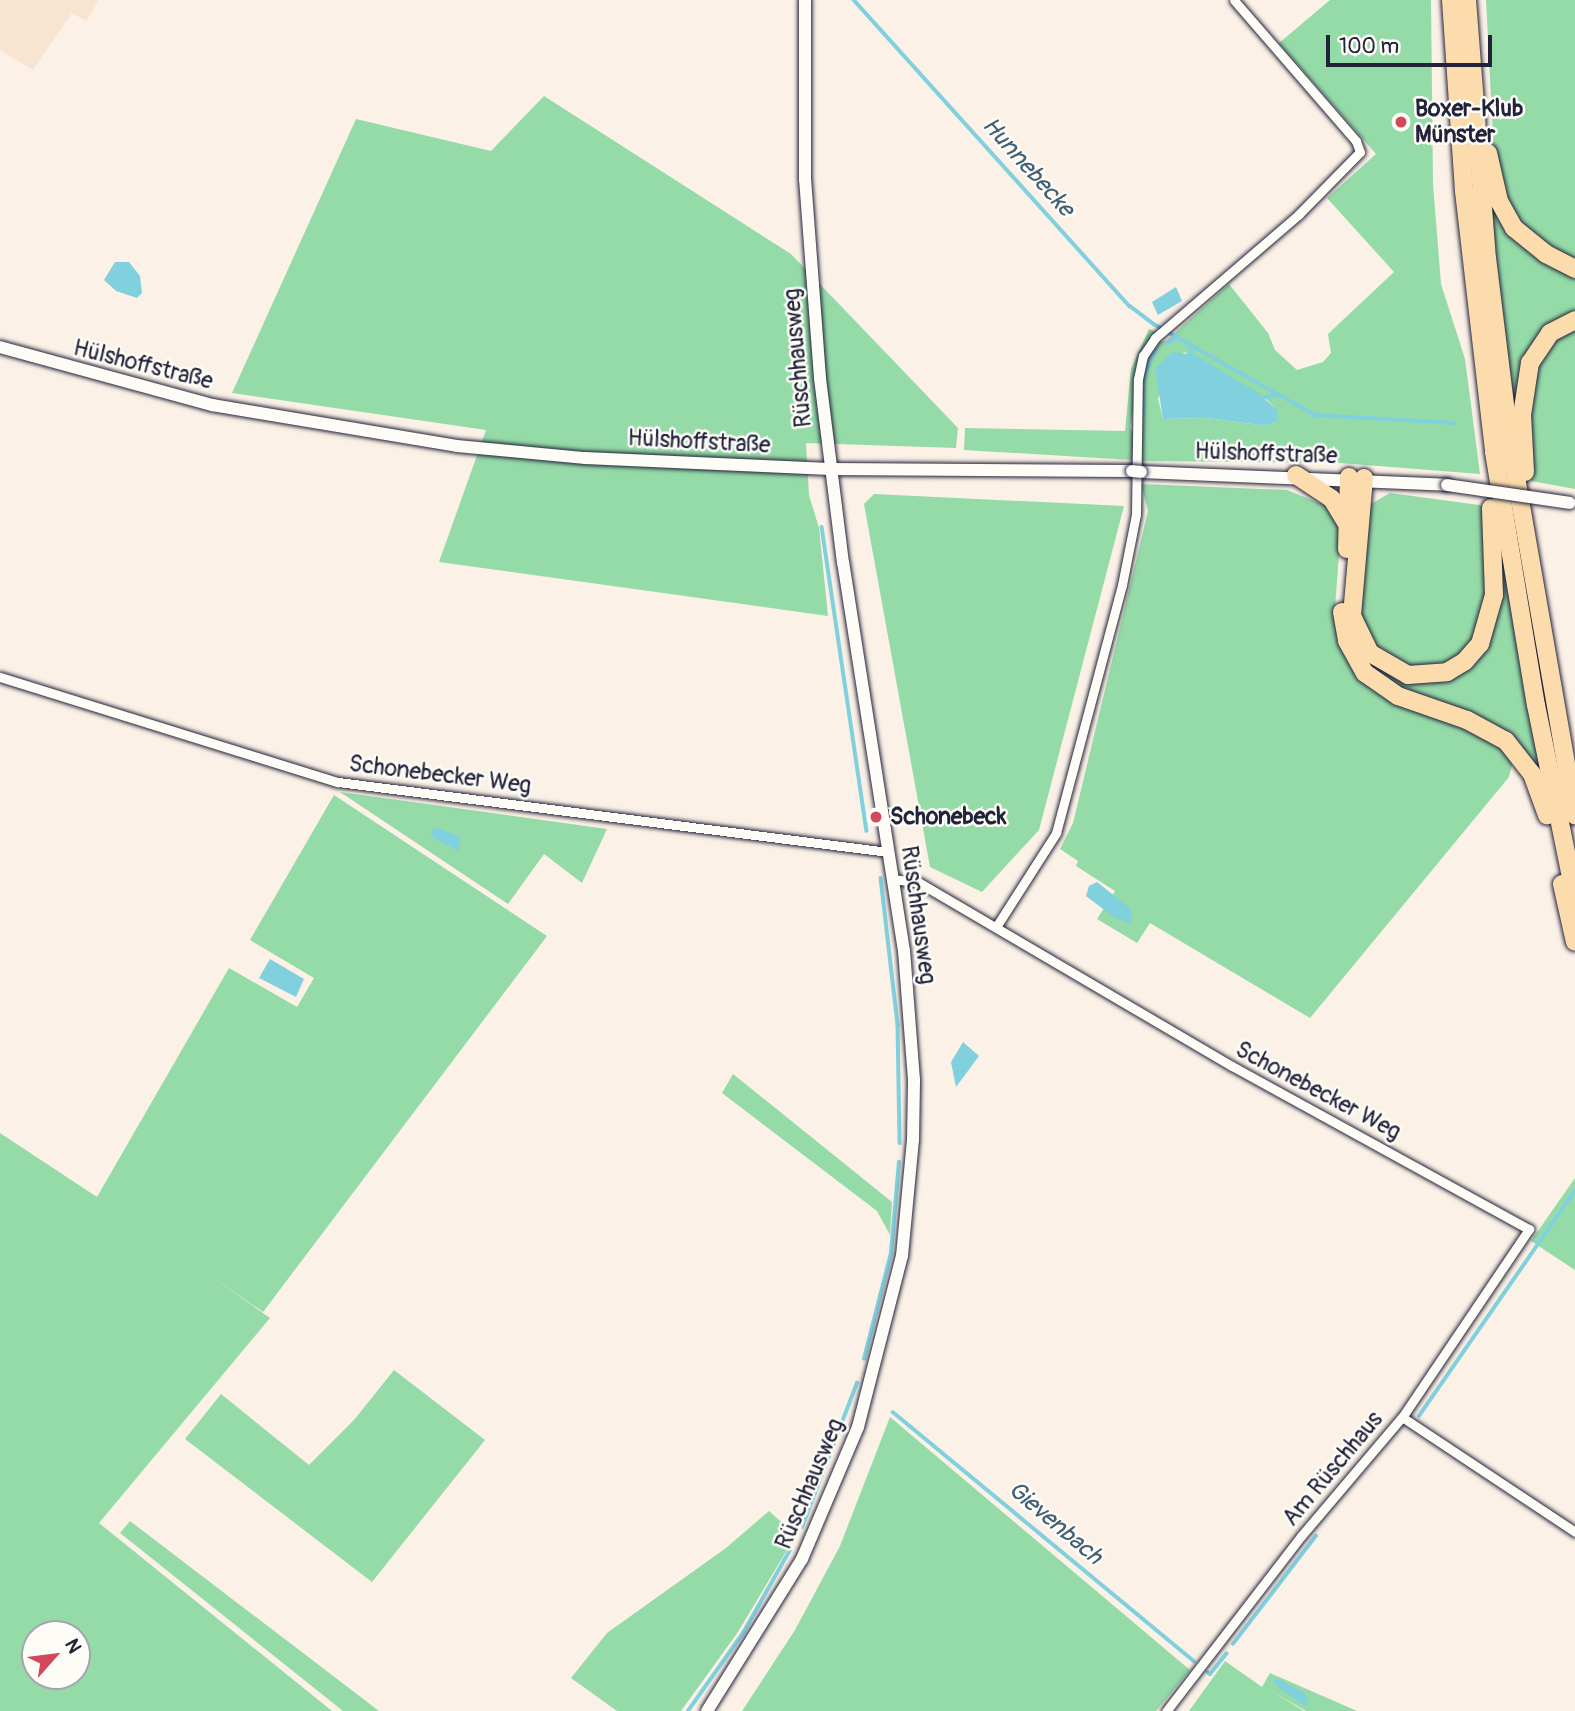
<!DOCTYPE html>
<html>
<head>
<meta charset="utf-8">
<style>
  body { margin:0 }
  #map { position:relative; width:1575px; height:1711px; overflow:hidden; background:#fbf1e6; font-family:Pangolin,sans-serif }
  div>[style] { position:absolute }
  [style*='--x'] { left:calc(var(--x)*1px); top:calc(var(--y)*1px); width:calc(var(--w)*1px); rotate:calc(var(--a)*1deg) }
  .built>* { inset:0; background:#f9e4d2 }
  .green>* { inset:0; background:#95dba8 }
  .water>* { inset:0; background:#81d0de }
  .stream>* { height:3.5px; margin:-1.75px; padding:0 1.75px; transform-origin:1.75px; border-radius:1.75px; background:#81d0de }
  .roads { filter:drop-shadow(0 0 2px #22223b) drop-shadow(0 0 2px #22223b) }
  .street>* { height:9px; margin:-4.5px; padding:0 4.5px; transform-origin:4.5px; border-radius:4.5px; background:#fdfcf7 }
  .secondary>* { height:12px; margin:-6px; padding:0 6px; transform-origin:6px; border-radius:6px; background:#fdfcf7 }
  .highway>* { height:18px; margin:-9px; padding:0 9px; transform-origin:9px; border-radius:9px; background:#fcdcac }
  .bridges { filter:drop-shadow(0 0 2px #22223b) drop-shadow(0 0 2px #22223b) }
  .secondary-bridge>* { height:12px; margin:-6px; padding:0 6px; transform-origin:6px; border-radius:6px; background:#fdfcf7 }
  .dots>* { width:19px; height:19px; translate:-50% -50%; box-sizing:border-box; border:4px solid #fdfcf7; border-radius:50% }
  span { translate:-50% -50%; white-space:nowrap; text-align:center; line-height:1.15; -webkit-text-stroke:5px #fdfcf7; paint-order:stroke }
  .poi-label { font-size:23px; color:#22223b; font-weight:700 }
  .left { translate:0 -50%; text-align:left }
  .street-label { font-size:23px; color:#22223b }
  .water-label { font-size:24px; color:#435f74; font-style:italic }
  .north { position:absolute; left:21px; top:1620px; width:70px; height:70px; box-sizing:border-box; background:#fdfcf7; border:2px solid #a5a5ac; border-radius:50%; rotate:62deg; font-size:19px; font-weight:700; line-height:28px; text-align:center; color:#22223b }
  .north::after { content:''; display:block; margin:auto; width:24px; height:32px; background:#d1495b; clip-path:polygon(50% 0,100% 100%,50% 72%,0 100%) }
  .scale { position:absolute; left:1326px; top:35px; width:166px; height:32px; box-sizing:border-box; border:4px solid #22223b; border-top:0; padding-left:9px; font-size:21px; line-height:24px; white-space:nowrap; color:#22223b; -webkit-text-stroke:5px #fdfcf7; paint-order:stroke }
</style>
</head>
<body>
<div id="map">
  <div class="built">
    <i style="clip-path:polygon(0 0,99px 0,86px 21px,72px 13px,33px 70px,0 50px)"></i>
  </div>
  <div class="green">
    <i style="clip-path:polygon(evenodd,1330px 0,1431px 0,1433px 184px,1441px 284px,1465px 359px,1480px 474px,1340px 463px,1142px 461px,1141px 370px,1153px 344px,1167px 340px,1229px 284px,1268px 333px,1275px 350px,1297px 370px,1323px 362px,1331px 353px,1328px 334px,1394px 272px,1327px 198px,1376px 154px,1279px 43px,1330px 0,1184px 352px,1266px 399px,1274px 407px,1277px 421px,1267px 426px,1207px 418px,1163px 419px,1158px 398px,1184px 352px)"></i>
    <i style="clip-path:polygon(1486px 0,1575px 0,1575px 260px,1531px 233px,1508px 204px,1494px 156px)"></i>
    <i style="clip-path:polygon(544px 96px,791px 254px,958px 428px,956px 448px,806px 443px,809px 495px,819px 528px,828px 616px,439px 562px,486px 430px,232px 393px,356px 119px,491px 151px)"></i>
    <i style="clip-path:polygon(1490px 199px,1575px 274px,1575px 315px,1546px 329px,1517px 435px)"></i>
    <i style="clip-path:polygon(1575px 327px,1575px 489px,1531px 481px,1528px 458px,1531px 377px,1553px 340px)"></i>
    <i style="clip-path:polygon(1149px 329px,1157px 332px,1147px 343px,1130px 427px,1134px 436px,1132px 460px,964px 450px,965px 428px,1125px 431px,1131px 369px)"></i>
    <i style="clip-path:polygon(1141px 484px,1287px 490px,1329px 507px,1337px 520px,1340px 541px,1334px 621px,1351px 668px,1389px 700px,1468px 728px,1497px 743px,1513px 761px,1509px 777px,1310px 1018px,1150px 923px,1137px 943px,1097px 919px,1115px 891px,1076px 866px,1078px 861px,1060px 849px,1073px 823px,1148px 511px)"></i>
    <i style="clip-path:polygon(1390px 493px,1487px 506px,1486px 617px,1463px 656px,1424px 672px,1383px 658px,1359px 620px,1369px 505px)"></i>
    <i style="clip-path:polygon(874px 494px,1124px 506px,1039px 830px,982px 892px,930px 867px,864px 504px)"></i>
    <i style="clip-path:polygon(1501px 546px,1543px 778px,1531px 762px,1378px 680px,1347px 622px,1388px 673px,1469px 663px)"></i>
    <i style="clip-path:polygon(340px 792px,607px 829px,582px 883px,544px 854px,508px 904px)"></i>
    <i style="clip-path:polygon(evenodd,334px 795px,547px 936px,263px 1312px,212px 1277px,270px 1318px,99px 1523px,332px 1711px,0 1711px,0 1133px,97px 1197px,229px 968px,297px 1007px,314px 978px,250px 940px,334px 795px,77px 1634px,77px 1676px,35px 1676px,35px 1634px,77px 1634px)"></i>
    <i style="clip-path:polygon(733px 1074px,892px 1202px,890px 1235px,877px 1211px,722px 1093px)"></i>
    <i style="clip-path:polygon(1575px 1178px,1575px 1270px,1531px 1241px)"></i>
    <i style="clip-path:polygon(394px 1370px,485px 1440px,372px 1582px,185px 1439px,221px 1394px,309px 1465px,354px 1420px)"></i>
    <i style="clip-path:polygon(890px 1417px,1190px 1670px,1156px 1711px,742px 1711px,795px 1630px,840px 1546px)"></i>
    <i style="clip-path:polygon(769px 1511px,796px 1535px,738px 1632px,681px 1711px,617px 1711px,571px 1678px,607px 1633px,726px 1548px)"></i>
    <i style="clip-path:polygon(130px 1521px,379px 1711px,343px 1711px,120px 1533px)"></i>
    <i style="clip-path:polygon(1225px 1661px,1262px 1687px,1270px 1673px,1357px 1711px,1306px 1711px,1269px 1690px,1304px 1711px,1189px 1711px)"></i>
  </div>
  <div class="water">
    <i style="clip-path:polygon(115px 262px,129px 262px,140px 276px,142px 293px,137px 298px,116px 291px,104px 280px)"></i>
    <i style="clip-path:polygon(1176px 287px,1182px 301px,1158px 315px,1152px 302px)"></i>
    <i style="clip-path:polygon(1172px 352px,1195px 355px,1257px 392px,1277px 410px,1277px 421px,1267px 426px,1207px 418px,1163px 419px,1155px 368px)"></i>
    <i style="clip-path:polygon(439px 828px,460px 837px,459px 851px,431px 837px,433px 829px)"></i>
    <i style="clip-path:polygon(1097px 882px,1131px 909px,1132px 924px,1115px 918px,1086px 896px,1089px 886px)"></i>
    <i style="clip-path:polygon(270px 959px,304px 979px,296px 997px,259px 978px)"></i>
    <i style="clip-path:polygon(963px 1042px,979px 1056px,956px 1087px,951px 1062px)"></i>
    <i style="clip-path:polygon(1276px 1678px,1305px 1693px,1309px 1704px,1305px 1706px,1282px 1690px,1273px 1682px)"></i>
  </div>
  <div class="stream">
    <i style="--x:854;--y:0;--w:412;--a:48"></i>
    <i style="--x:1130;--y:306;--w:30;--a:37"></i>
    <i style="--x:1154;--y:324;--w:185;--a:29.5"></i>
    <i style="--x:1315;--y:415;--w:140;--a:3.3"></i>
    <i style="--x:1189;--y:343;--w:17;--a:73"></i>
    <i style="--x:1167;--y:344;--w:14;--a:-36"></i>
    <i style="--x:1261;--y:398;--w:16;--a:-11"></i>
    <i style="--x:1143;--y:414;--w:39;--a:-89"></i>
    <i style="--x:1144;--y:375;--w:29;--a:-65"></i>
    <i style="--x:822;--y:527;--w:307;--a:81.6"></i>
    <i style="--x:881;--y:878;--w:148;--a:83.4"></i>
    <i style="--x:898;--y:1025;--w:118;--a:89"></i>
    <i style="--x:864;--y:1359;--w:109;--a:-75.7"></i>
    <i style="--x:891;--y:1253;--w:91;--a:-85"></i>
    <i style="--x:893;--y:1412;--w:391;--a:39.6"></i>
    <i style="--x:1419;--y:1416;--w:274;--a:-55.3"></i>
    <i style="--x:802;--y:1527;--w:154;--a:-69.1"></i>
    <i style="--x:1233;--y:1644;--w:136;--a:-52.5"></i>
    <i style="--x:1208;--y:1672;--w:3;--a:45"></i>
    <i style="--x:1210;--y:1674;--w:26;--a:-51"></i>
    <i style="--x:688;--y:1711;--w:95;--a:-54.8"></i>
    <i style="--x:743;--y:1633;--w:95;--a:-60.5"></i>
  </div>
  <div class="roads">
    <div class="street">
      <i style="--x:0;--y:677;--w:354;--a:17.3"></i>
      <i style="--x:338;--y:782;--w:554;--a:7.25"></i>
      <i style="--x:892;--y:879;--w:26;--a:7"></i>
      <i style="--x:918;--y:882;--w:364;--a:30.4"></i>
      <i style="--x:1232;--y:1066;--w:339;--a:28.8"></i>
      <i style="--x:1529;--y:1229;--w:227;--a:124"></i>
      <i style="--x:1402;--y:1417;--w:156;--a:130.3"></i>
      <i style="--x:1301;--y:1536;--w:221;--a:127.6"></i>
      <i style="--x:996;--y:927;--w:112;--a:-57.4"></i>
      <i style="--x:1056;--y:833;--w:257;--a:-75.1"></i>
      <i style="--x:1122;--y:585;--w:72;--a:-78.8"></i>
      <i style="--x:1136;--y:514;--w:135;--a:-89.2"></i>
      <i style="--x:1138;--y:379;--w:24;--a:-78"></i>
      <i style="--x:1143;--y:356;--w:22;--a:-56"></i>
      <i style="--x:1155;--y:338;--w:189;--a:-40.7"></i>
      <i style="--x:1298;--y:215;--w:88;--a:-45.5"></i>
      <i style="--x:1360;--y:152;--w:12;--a:-110"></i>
      <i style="--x:1356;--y:141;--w:186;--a:-130.9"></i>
      <i style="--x:1402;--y:1417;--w:208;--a:33.6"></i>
    </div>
    <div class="secondary">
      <i style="--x:0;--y:347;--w:220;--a:15.3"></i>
      <i style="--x:212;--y:405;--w:248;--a:9.5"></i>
      <i style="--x:457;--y:446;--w:129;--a:5.4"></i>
      <i style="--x:585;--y:458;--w:245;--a:2.6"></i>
      <i style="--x:830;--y:469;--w:302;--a:0.4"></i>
      <i style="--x:1141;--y:472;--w:306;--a:2.4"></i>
      <i style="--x:707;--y:1711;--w:179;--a:-58"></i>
      <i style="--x:802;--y:1559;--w:143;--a:-67"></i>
      <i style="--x:858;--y:1427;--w:177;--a:-75.6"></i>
      <i style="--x:902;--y:1256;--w:117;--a:-84.6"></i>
      <i style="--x:913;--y:1140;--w:60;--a:-89"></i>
      <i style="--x:914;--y:1080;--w:129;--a:-94.4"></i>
      <i style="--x:904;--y:951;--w:393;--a:-98.9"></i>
      <i style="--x:843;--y:563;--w:186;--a:-97.1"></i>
      <i style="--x:820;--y:378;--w:199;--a:-94.3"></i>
      <i style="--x:805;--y:180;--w:180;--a:-90"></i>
    </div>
    <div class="highway">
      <i style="--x:1451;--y:0;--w:191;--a:86.1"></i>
      <i style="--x:1464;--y:191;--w:263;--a:83.4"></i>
      <i style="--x:1494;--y:452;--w:256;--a:80.6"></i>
      <i style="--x:1536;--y:705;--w:195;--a:78.5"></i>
      <i style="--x:1467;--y:0;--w:259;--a:85.6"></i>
      <i style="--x:1487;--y:258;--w:180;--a:83"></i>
      <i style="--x:1509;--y:437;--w:384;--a:80.1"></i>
      <i style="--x:1488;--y:153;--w:49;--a:77.1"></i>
      <i style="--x:1499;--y:201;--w:31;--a:61"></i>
      <i style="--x:1514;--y:228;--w:41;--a:39.1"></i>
      <i style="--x:1546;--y:254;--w:33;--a:27"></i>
      <i style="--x:1525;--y:472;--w:57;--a:-93"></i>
      <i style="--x:1522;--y:415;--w:53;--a:-81.3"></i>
      <i style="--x:1530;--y:363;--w:36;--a:-56"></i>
      <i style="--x:1550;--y:333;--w:28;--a:-27"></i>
      <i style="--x:1296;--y:475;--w:43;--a:33.7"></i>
      <i style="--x:1332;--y:499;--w:27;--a:59"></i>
      <i style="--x:1364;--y:478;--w:139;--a:95"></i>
      <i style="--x:1352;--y:616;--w:41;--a:64.1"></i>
      <i style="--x:1370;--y:653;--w:44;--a:30.1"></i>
      <i style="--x:1408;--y:675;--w:39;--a:-4"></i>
      <i style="--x:1447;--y:672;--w:21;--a:-31"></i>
      <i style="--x:1465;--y:661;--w:23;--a:-49"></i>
      <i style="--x:1480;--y:644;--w:51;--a:-74.1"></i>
      <i style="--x:1494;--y:595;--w:87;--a:-92"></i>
      <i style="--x:1347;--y:549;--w:72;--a:-88.4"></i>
      <i style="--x:1342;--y:612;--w:29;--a:80"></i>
      <i style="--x:1347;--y:641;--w:37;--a:61"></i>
      <i style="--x:1365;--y:673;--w:40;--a:34.9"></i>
      <i style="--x:1398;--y:696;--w:73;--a:19.2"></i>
      <i style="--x:1467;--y:720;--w:44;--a:28.3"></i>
      <i style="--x:1506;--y:741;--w:42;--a:51.8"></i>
      <i style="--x:1532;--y:774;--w:44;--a:69.9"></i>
      <i style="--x:1562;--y:884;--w:59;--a:77.4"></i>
    </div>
  </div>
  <div class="bridges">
    <div class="secondary-bridge">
      <i style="--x:1132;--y:471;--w:9;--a:6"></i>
      <i style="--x:1447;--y:485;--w:124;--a:8.3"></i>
    </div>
  </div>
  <div class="dots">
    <i style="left:1401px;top:122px;background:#d1495b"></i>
    <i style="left:876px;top:817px;background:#d1495b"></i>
  </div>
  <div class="poi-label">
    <span class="left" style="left:1415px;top:122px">Boxer-Klub<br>Münster</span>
    <span class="left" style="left:890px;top:817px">Schonebeck</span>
  </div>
  <div class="street-label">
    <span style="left:798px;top:358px;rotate:-95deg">Rüschhausweg</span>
    <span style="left:143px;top:365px;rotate:14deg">Hülshoffstraße</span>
    <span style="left:699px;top:442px;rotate:3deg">Hülshoffstraße</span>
    <span style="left:1266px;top:454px;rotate:2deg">Hülshoffstraße</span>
    <span style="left:440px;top:775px;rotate:7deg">Schonebecker Weg</span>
    <span style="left:918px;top:915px;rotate:82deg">Rüschhausweg</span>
    <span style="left:1318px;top:1091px;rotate:28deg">Schonebecker Weg</span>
    <span style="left:1333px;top:1469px;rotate:-50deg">Am Rüschhaus</span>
    <span style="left:810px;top:1484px;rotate:-67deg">Rüschhausweg</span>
  </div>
  <div class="water-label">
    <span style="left:1028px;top:167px;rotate:48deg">Hunnebecke</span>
    <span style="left:1055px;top:1523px;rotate:40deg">Gievenbach</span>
  </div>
  <div class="north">N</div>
  <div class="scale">100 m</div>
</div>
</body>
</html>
